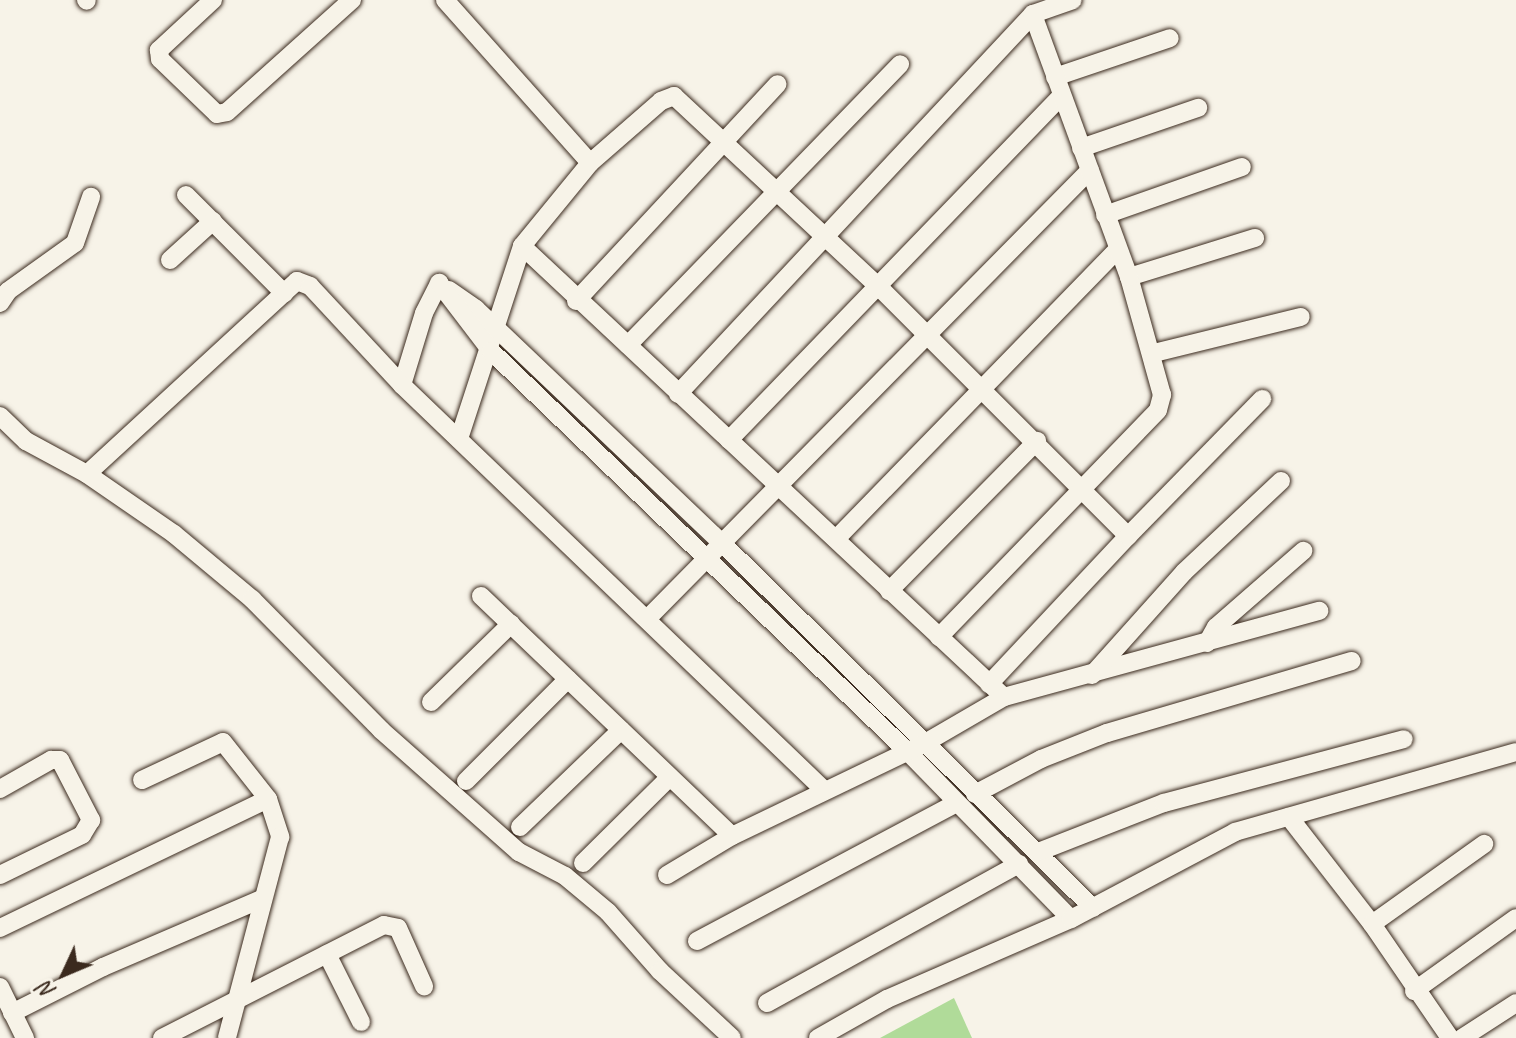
<!DOCTYPE html>
<html>
<head>
<meta charset="utf-8">
<style>
  body { margin:0 }
  #map { position:relative; width:1516px; height:1038px; overflow:hidden; background:#f7f3e8; font-family:Caveat,sans-serif }
  div>[style] { position:absolute }
  [style*='--x'] { left:calc(var(--x)*1px); top:calc(var(--y)*1px); width:calc(var(--w)*1px); rotate:calc(var(--a)*1deg) }
  .green>* { inset:0; background:#b0db99 }
  .roads { filter:drop-shadow(0 0 2px #3b2a1e) drop-shadow(0 0 2px #3b2a1e) }
  .minor>* { height:18px; margin:-9px; padding:0 9px; transform-origin:9px; border-radius:9px; background:#f7f3e8 }
  span { translate:-50% -50%; white-space:nowrap; text-align:center; line-height:1.15; -webkit-text-stroke:6px #f7f3e8; paint-order:stroke }
  .north { position:absolute; left:24px; top:934px; width:80px; height:80px; -webkit-text-stroke:6px #f7f3e8; paint-order:stroke; rotate:226deg; font-size:22px; font-weight:700; line-height:32px; text-align:center; color:#3b2a1e }
  .north::after { content:''; display:block; margin:auto; width:28px; height:36px; background:#3b2a1e; clip-path:polygon(50% 0,100% 100%,50% 72%,0 100%) }
</style>
</head>
<body>
<div id="map">
  <div class="green">
    <i style="clip-path:polygon(954px 998px,972px 1038px,880px 1038px)"></i>
  </div>
  <div class="roads">
    <div class="minor">
      <i style="--x:86;--y:0;--w:1;--a:45"></i>
      <i style="--x:213;--y:0;--w:74;--a:137.2"></i>
      <i style="--x:159;--y:50;--w:9;--a:84"></i>
      <i style="--x:160;--y:59;--w:79;--a:44"></i>
      <i style="--x:217;--y:114;--w:10;--a:-11"></i>
      <i style="--x:227;--y:112;--w:168;--a:-41.9"></i>
      <i style="--x:445;--y:0;--w:218;--a:48.3"></i>
      <i style="--x:590;--y:163;--w:107;--a:129.3"></i>
      <i style="--x:522;--y:246;--w:203;--a:108.1"></i>
      <i style="--x:1055;--y:77;--w:121;--a:-18.7"></i>
      <i style="--x:1081;--y:148;--w:124;--a:-18.9"></i>
      <i style="--x:590;--y:163;--w:94;--a:-41.1"></i>
      <i style="--x:661;--y:101;--w:14;--a:-21"></i>
      <i style="--x:674;--y:96;--w:277;--a:43"></i>
      <i style="--x:877;--y:285;--w:355;--a:45"></i>
      <i style="--x:1128;--y:536;--w:203;--a:133.2"></i>
      <i style="--x:186;--y:195;--w:139;--a:45"></i>
      <i style="--x:1105;--y:215;--w:145;--a:-19.3"></i>
      <i style="--x:522;--y:246;--w:660;--a:43.1"></i>
      <i style="--x:1004;--y:697;--w:327;--a:-15.3"></i>
      <i style="--x:170;--y:260;--w:58;--a:-42.2"></i>
      <i style="--x:1129;--y:277;--w:132;--a:-17.2"></i>
      <i style="--x:449;--y:290;--w:33;--a:35"></i>
      <i style="--x:476;--y:309;--w:341;--a:43.6"></i>
      <i style="--x:723;--y:544;--w:519;--a:44.53"></i>
      <i style="--x:576;--y:301;--w:296;--a:-47.1"></i>
      <i style="--x:0;--y:303;--w:14;--a:-56"></i>
      <i style="--x:8;--y:291;--w:82;--a:-35.6"></i>
      <i style="--x:75;--y:243;--w:49;--a:-70.8"></i>
      <i style="--x:628;--y:345;--w:391;--a:-45.9"></i>
      <i style="--x:1154;--y:353;--w:151;--a:-13.8"></i>
      <i style="--x:402;--y:385;--w:75;--a:-73"></i>
      <i style="--x:424;--y:313;--w:34;--a:-63"></i>
      <i style="--x:439;--y:283;--w:86;--a:52.6"></i>
      <i style="--x:491;--y:351;--w:579;--a:43.88"></i>
      <i style="--x:908;--y:752;--w:233;--a:45.7"></i>
      <i style="--x:678;--y:394;--w:520;--a:-46.95"></i>
      <i style="--x:1033;--y:14;--w:42;--a:-19.3"></i>
      <i style="--x:0;--y:416;--w:36;--a:44"></i>
      <i style="--x:26;--y:441;--w:69;--a:28.4"></i>
      <i style="--x:87;--y:474;--w:106;--a:34.6"></i>
      <i style="--x:174;--y:534;--w:102;--a:39.8"></i>
      <i style="--x:252;--y:599;--w:184;--a:45.4"></i>
      <i style="--x:381;--y:730;--w:184;--a:41.5"></i>
      <i style="--x:519;--y:852;--w:52;--a:27.6"></i>
      <i style="--x:565;--y:876;--w:56;--a:39.9"></i>
      <i style="--x:608;--y:912;--w:79;--a:48.6"></i>
      <i style="--x:660;--y:971;--w:98;--a:42.9"></i>
      <i style="--x:729;--y:440;--w:479;--a:-46"></i>
      <i style="--x:87;--y:474;--w:285;--a:-42.6"></i>
      <i style="--x:297;--y:281;--w:14;--a:21"></i>
      <i style="--x:310;--y:286;--w:135;--a:47.1"></i>
      <i style="--x:402;--y:385;--w:586;--a:43.83"></i>
      <i style="--x:1128;--y:536;--w:192;--a:-45.6"></i>
      <i style="--x:836;--y:539;--w:403;--a:-45.8"></i>
      <i style="--x:889;--y:591;--w:211;--a:-45.4"></i>
      <i style="--x:481;--y:596;--w:347;--a:43.7"></i>
      <i style="--x:732;--y:836;--w:214;--a:-25.7"></i>
      <i style="--x:925;--y:743;--w:91;--a:-30.2"></i>
      <i style="--x:648;--y:618;--w:629;--a:-45.39"></i>
      <i style="--x:939;--y:637;--w:315;--a:-46"></i>
      <i style="--x:1158;--y:410;--w:16;--a:-75"></i>
      <i style="--x:1162;--y:395;--w:123;--a:-105.6"></i>
      <i style="--x:1129;--y:277;--w:280;--a:-110.1"></i>
      <i style="--x:1207;--y:643;--w:18;--a:-61"></i>
      <i style="--x:1216;--y:627;--w:116;--a:-41.1"></i>
      <i style="--x:1092;--y:675;--w:138;--a:-48.2"></i>
      <i style="--x:1184;--y:572;--w:133;--a:-43.2"></i>
      <i style="--x:431;--y:702;--w:112;--a:-44.3"></i>
      <i style="--x:142;--y:780;--w:89;--a:-25.1"></i>
      <i style="--x:223;--y:742;--w:73;--a:51.7"></i>
      <i style="--x:268;--y:799;--w:40;--a:72"></i>
      <i style="--x:280;--y:837;--w:208;--a:104.8"></i>
      <i style="--x:466;--y:781;--w:144;--a:-45"></i>
      <i style="--x:0;--y:789;--w:59;--a:-29.6"></i>
      <i style="--x:51;--y:760;--w:9;--a:0"></i>
      <i style="--x:60;--y:760;--w:68;--a:62.7"></i>
      <i style="--x:91;--y:820;--w:17;--a:121"></i>
      <i style="--x:82;--y:835;--w:91;--a:154"></i>
      <i style="--x:975;--y:794;--w:75;--a:-27.9"></i>
      <i style="--x:1041;--y:759;--w:71;--a:-21.5"></i>
      <i style="--x:1107;--y:733;--w:255;--a:-16.4"></i>
      <i style="--x:1289;--y:817;--w:135;--a:52.2"></i>
      <i style="--x:1372;--y:924;--w:138;--a:55.6"></i>
      <i style="--x:520;--y:827;--w:140;--a:-43.8"></i>
      <i style="--x:1038;--y:852;--w:135;--a:-21.3"></i>
      <i style="--x:1164;--y:803;--w:248;--a:-14.9"></i>
      <i style="--x:583;--y:863;--w:122;--a:-44.7"></i>
      <i style="--x:667;--y:875;--w:76;--a:-31"></i>
      <i style="--x:1372;--y:924;--w:138;--a:-35.5"></i>
      <i style="--x:0;--y:928;--w:297;--a:-25.7"></i>
      <i style="--x:697;--y:941;--w:294;--a:-28"></i>
      <i style="--x:327;--y:954;--w:76;--a:63.4"></i>
      <i style="--x:0;--y:987;--w:57;--a:63.9"></i>
      <i style="--x:1414;--y:991;--w:125;--a:-35.6"></i>
      <i style="--x:767;--y:1003;--w:288;--a:-28.9"></i>
      <i style="--x:12;--y:1013;--w:102;--a:-26.8"></i>
      <i style="--x:103;--y:967;--w:173;--a:-23.2"></i>
      <i style="--x:162;--y:1038;--w:249;--a:-27"></i>
      <i style="--x:384;--y:925;--w:14;--a:12"></i>
      <i style="--x:398;--y:928;--w:64;--a:65.9"></i>
      <i style="--x:818;--y:1038;--w:79;--a:-29.5"></i>
      <i style="--x:887;--y:999;--w:201;--a:-23.5"></i>
      <i style="--x:1071;--y:919;--w:186;--a:-27.9"></i>
      <i style="--x:1235;--y:832;--w:292;--a:-15.9"></i>
      <i style="--x:1462;--y:1038;--w:64;--a:-32.9"></i>
    </div>
  </div>
  <div class="north">N</div>
</div>
</body>
</html>
